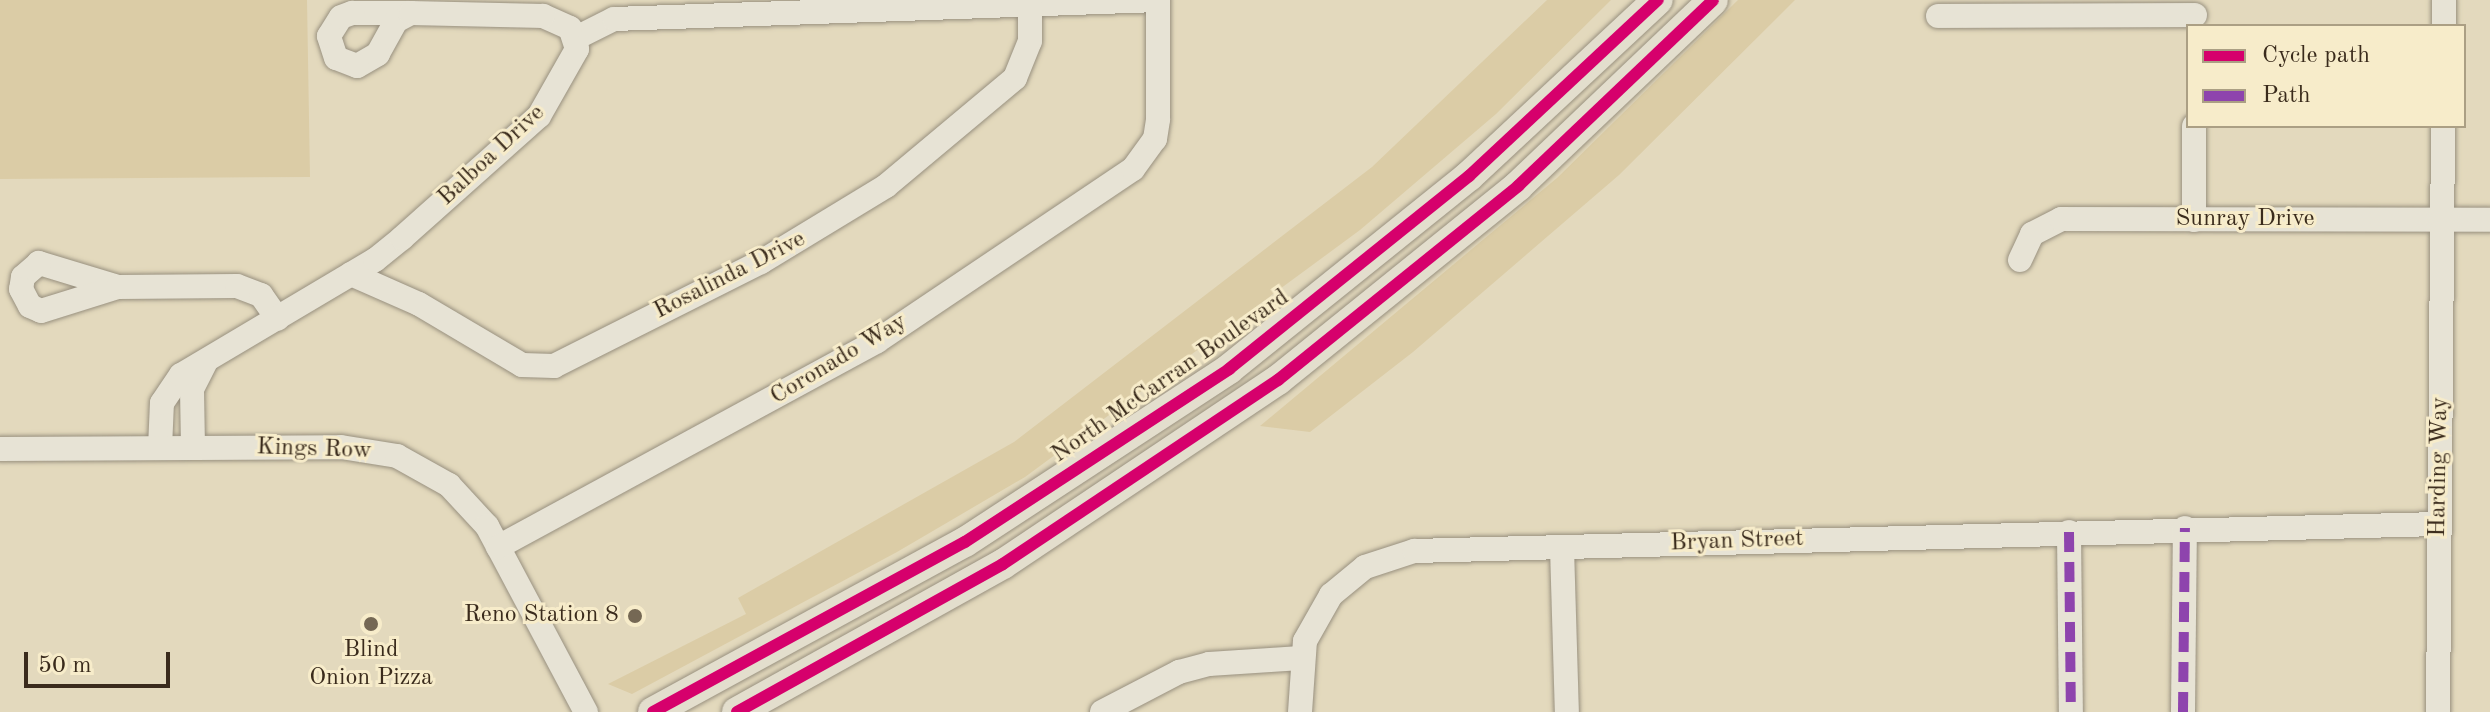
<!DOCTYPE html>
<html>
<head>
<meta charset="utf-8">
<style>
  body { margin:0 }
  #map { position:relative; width:2490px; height:712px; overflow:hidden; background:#e3d9bd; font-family:"Old Standard TT",serif }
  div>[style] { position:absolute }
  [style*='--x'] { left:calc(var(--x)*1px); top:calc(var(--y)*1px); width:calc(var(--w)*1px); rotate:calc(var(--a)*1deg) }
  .green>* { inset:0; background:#dbcca6 }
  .roads { filter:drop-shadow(0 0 2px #98907f) drop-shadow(0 0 2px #98907f) }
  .minor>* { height:24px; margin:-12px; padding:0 12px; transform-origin:12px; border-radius:12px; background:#e7e3d5 }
  .major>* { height:30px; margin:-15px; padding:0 15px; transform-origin:15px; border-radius:15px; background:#e3decd }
  .quiet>* { height:10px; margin-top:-5px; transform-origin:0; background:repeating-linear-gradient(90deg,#8e44ad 0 20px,transparent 0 30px) }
  .cycleway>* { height:12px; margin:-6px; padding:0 6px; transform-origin:6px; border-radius:6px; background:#d6006c }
  .dots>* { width:22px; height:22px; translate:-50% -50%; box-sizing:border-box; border:4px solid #f7ecca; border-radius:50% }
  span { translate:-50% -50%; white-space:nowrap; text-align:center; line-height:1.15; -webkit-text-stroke:6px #f7ecca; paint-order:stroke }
  .street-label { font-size:24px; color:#3a2b1c }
  .poi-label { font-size:24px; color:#3a2b1c }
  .right { translate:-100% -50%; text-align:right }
  .legend { position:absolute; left:2186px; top:24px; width:280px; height:104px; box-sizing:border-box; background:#f7ecca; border:2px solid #ab9f84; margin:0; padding:10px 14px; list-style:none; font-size:24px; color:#3a2b1c }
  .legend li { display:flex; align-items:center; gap:16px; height:40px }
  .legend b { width:40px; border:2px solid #ab9f84 }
  .scale { position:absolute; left:24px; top:652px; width:146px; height:36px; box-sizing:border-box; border:4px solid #3a2b1c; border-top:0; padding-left:10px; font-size:24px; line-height:28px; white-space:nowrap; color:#3a2b1c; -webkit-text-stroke:6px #f7ecca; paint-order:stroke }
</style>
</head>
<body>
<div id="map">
  <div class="green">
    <i style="clip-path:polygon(0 0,307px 0,310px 177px,0 179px)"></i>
    <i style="clip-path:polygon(1547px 0,1611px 0,1496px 114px,1360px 230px,1025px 477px,897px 552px,632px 694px,608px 684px,746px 614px,738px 598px,1014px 442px,1372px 167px)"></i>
    <i style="clip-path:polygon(1738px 0,1795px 0,1619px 175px,1413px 352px,1310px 432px,1260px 426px,1557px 178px)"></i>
  </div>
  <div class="roads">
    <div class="minor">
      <i style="--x:352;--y:13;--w:59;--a:0"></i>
      <i style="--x:411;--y:13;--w:17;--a:152"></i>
      <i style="--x:396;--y:21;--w:38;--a:119"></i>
      <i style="--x:378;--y:54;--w:24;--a:150"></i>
      <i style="--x:357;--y:66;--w:22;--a:-159"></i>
      <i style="--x:336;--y:58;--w:23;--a:-108"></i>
      <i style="--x:329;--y:36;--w:22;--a:-58"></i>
      <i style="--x:341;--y:17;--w:12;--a:-20"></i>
      <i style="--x:1938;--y:16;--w:257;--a:-0.2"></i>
      <i style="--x:2444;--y:26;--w:26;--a:-90"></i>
      <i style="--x:576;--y:38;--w:42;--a:-26.6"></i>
      <i style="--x:614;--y:19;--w:544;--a:-2"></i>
      <i style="--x:2194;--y:220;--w:94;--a:-90"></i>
      <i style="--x:2020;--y:260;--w:29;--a:-65"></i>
      <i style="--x:2032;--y:234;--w:33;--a:-27"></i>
      <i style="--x:2061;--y:219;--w:429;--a:0.1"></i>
      <i style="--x:351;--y:274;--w:74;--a:23.8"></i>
      <i style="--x:419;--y:304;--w:120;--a:30.6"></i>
      <i style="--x:522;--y:365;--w:32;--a:2"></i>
      <i style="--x:554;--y:366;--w:232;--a:-26.7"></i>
      <i style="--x:761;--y:262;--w:146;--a:-31.3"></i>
      <i style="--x:886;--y:186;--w:168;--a:-39.9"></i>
      <i style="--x:1015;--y:78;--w:40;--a:-68"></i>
      <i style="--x:1030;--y:41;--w:36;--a:-90"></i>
      <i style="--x:118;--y:287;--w:83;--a:-163.1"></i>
      <i style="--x:39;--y:263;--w:21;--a:139"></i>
      <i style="--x:23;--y:277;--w:12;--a:99"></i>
      <i style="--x:21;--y:289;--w:19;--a:62"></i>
      <i style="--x:30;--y:306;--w:12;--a:24"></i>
      <i style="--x:41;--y:311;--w:81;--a:-17.3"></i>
      <i style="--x:118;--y:287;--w:119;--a:-0.5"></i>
      <i style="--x:237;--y:286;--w:26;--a:21"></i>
      <i style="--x:261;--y:295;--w:29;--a:55"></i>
      <i style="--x:193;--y:447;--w:58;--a:-91"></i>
      <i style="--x:192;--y:389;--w:31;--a:-63"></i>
      <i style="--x:160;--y:448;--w:45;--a:-87.5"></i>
      <i style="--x:162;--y:403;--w:34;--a:-56"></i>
      <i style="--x:181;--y:375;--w:226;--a:-30.7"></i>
      <i style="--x:375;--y:260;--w:35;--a:-39"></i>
      <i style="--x:402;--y:238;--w:183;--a:-41.7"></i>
      <i style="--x:539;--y:116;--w:77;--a:-60.4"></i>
      <i style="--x:577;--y:49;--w:22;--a:-108"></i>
      <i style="--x:570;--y:28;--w:30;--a:-156"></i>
      <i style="--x:543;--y:16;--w:132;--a:-178.7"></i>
      <i style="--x:0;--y:449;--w:341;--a:-0.3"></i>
      <i style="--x:341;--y:447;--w:57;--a:9.1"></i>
      <i style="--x:397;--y:456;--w:60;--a:29.1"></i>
      <i style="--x:449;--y:485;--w:56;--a:47.2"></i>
      <i style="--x:487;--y:526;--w:211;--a:62"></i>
      <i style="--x:2069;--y:532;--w:180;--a:89.4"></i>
      <i style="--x:498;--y:547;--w:431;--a:-28.5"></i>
      <i style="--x:877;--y:341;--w:308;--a:-33.9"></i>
      <i style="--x:1133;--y:169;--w:37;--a:-54"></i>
      <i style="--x:1155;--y:139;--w:20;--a:-81"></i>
      <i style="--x:1158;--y:119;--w:119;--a:-90"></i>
      <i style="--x:1562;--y:548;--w:164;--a:88.3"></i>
      <i style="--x:1102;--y:712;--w:87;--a:-27.5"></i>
      <i style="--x:1179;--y:672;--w:31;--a:-15"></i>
      <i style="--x:1209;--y:664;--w:92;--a:-3.7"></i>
      <i style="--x:1300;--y:712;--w:71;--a:-86"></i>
      <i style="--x:1305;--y:641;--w:53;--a:-60.5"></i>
      <i style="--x:1331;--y:595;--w:44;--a:-39.5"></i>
      <i style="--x:1365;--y:567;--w:52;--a:-18.1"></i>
      <i style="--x:1414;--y:551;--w:1024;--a:-1.51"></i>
      <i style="--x:2183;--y:712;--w:184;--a:-89.4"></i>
      <i style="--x:2438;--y:712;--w:586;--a:-89.51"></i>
    </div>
    <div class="major">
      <i style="--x:653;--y:712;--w:355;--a:-28.6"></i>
      <i style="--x:965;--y:542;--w:316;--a:-33.2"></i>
      <i style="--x:1229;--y:369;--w:308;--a:-38.8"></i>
      <i style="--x:1469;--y:176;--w:258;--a:-43"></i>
      <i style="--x:737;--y:712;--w:304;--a:-29.1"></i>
      <i style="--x:1003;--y:564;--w:331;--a:-33.8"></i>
      <i style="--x:1278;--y:380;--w:309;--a:-38.9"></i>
      <i style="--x:1518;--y:186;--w:269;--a:-43.6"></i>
    </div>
  </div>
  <div class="quiet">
    <i style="--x:2069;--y:532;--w:180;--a:89.4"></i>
    <i style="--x:2183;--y:712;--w:184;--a:-89.4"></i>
  </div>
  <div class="cycleway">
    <i style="--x:653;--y:712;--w:355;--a:-28.6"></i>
    <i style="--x:965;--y:542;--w:316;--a:-33.2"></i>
    <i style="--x:1229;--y:369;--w:308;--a:-38.8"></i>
    <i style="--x:1469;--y:176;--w:258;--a:-43"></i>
    <i style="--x:737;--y:712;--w:304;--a:-29.1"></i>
    <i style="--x:1003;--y:564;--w:331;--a:-33.8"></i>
    <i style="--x:1278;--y:380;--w:309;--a:-38.9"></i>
    <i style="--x:1518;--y:186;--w:269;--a:-43.6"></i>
  </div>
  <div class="dots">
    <i style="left:635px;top:616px;background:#756854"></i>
    <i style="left:371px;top:624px;background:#756854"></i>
  </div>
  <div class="street-label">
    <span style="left:492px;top:156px;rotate:-43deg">Balboa Drive</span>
    <span style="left:2245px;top:220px">Sunray Drive</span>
    <span style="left:730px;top:276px;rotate:-27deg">Rosalinda Drive</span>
    <span style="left:839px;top:360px;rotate:-31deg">Coronado Way</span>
    <span style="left:1171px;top:377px;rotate:-35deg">North McCarran Boulevard</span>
    <span style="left:314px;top:450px;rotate:2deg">Kings Row</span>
    <span style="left:2440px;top:467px;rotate:-89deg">Harding Way</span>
    <span style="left:1737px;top:542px;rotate:-2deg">Bryan Street</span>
  </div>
  <div class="poi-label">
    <span class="right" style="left:619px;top:616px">Reno Station 8</span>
    <span style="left:371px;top:665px">Blind<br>Onion Pizza</span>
  </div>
  <ul class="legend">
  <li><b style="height:10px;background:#d6006c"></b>Cycle path</li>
  <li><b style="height:10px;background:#8e44ad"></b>Path</li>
  </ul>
  <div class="scale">50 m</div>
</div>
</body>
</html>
